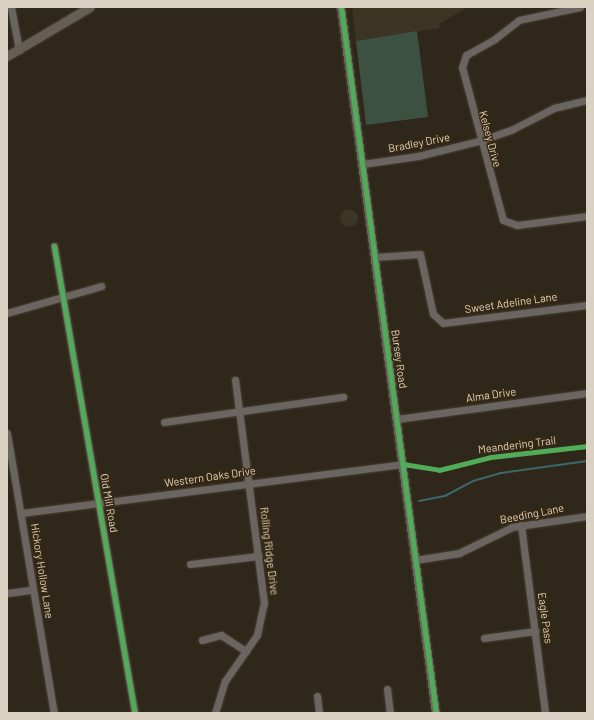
<!DOCTYPE html>
<html>
<head>
<meta charset="utf-8">
<style>
  body { margin:0 }
  #map { position:relative; width:594px; height:720px; overflow:hidden; background:#2f2719; font-family:Barlow,sans-serif }
  div>[style] { position:absolute }
  [style*='--x'] { left:calc(var(--x)*1px); top:calc(var(--y)*1px); width:calc(var(--w)*1px); rotate:calc(var(--a)*1deg) }
  .commercial>* { inset:0; background:#3d3424 }
  .industrial>* { inset:0; background:#3c3424 }
  .round { border-radius:50% }
  .green>* { inset:0; background:#3d5143 }
  .stream>* { height:2px; margin:-1px; padding:0 1px; transform-origin:1px; border-radius:1px; background:#3d676d }
  .roads { filter:drop-shadow(0 0 1px #494136) drop-shadow(0 0 1px #494136) }
  .minor>* { height:7px; margin:-3.5px; padding:0 3.5px; transform-origin:3.5px; border-radius:3.5px; background:#6a6560 }
  .tertiary>* { height:8px; margin:-4px; padding:0 4px; transform-origin:4px; border-radius:4px; background:#6a6560 }
  .secondary>* { height:9px; margin:-4.5px; padding:0 4.5px; transform-origin:4.5px; border-radius:4.5px; background:#645e54 }
  .cycleway>* { height:5px; margin:-2.5px; padding:0 2.5px; transform-origin:2.5px; border-radius:2.5px; background:#51ab58 }
  span { translate:-50% -50%; white-space:nowrap; text-align:center; line-height:1.15; -webkit-text-stroke:3px #382910; paint-order:stroke }
  .street-label { font-size:11px; color:#dbd1c3 }
  .frame { position:absolute; inset:0; border:8px solid #dbd1c3; pointer-events:none }
</style>
</head>
<body>
<div id="map">
  <div class="commercial">
    <i style="clip-path:polygon(352px 7px,468px 7px,439px 24px,440px 28px,356px 41px)"></i>
  </div>
  <div class="industrial">
    <i class="round" style="left:340px;top:209px;width:18px;height:18px"></i>
  </div>
  <div class="green">
    <i style="clip-path:polygon(417px 31px,428px 117px,366px 125px,356px 41px)"></i>
  </div>
  <div class="stream">
    <i style="--x:419;--y:501;--w:26;--a:-11"></i>
    <i style="--x:445;--y:496;--w:32;--a:-28"></i>
    <i style="--x:473;--y:481;--w:29;--a:-16"></i>
    <i style="--x:501;--y:473;--w:87;--a:-7.9"></i>
  </div>
  <div class="roads">
    <div class="minor">
      <i style="--x:11;--y:7;--w:44;--a:79.5"></i>
      <i style="--x:580;--y:7;--w:62;--a:168"></i>
      <i style="--x:519;--y:20;--w:31;--a:142"></i>
      <i style="--x:495;--y:39;--w:33;--a:151"></i>
      <i style="--x:466;--y:55;--w:13;--a:108"></i>
      <i style="--x:462;--y:67;--w:158;--a:75"></i>
      <i style="--x:503;--y:220;--w:15;--a:20"></i>
      <i style="--x:517;--y:225;--w:71;--a:-7.3"></i>
      <i style="--x:362;--y:164;--w:57;--a:-8.1"></i>
      <i style="--x:418;--y:156;--w:63;--a:-13.8"></i>
      <i style="--x:479;--y:141;--w:34;--a:-19"></i>
      <i style="--x:511;--y:130;--w:48;--a:-27.1"></i>
      <i style="--x:554;--y:108;--w:34;--a:-14"></i>
      <i style="--x:54;--y:246;--w:474;--a:80.2"></i>
      <i style="--x:375;--y:257;--w:45;--a:-3.8"></i>
      <i style="--x:420;--y:254;--w:61;--a:77.8"></i>
      <i style="--x:433;--y:314;--w:13;--a:42"></i>
      <i style="--x:443;--y:323;--w:145;--a:-7.1"></i>
      <i style="--x:7;--y:313;--w:98;--a:-16"></i>
      <i style="--x:397;--y:419;--w:192;--a:-7.8"></i>
      <i style="--x:164;--y:422;--w:181;--a:-8"></i>
      <i style="--x:7;--y:433;--w:284;--a:80.5"></i>
      <i style="--x:21;--y:513;--w:385;--a:-7.3"></i>
      <i style="--x:521;--y:525;--w:190;--a:82.7"></i>
      <i style="--x:415;--y:560;--w:45;--a:-9"></i>
      <i style="--x:459;--y:553;--w:59;--a:-26.1"></i>
      <i style="--x:512;--y:527;--w:76;--a:-8.3"></i>
      <i style="--x:190;--y:564;--w:69;--a:-6.6"></i>
      <i style="--x:7;--y:593;--w:26;--a:-7"></i>
      <i style="--x:484;--y:638;--w:52;--a:-7.7"></i>
      <i style="--x:202;--y:640;--w:20;--a:-15"></i>
      <i style="--x:221;--y:635;--w:30;--a:33"></i>
      <i style="--x:387;--y:689;--w:24;--a:83"></i>
      <i style="--x:317;--y:696;--w:17;--a:83"></i>
      <i style="--x:215;--y:713;--w:34;--a:-73"></i>
      <i style="--x:225;--y:681;--w:56;--a:-55.2"></i>
      <i style="--x:257;--y:635;--w:33;--a:-78"></i>
      <i style="--x:264;--y:603;--w:225;--a:-97.4"></i>
    </div>
    <div class="tertiary">
      <i style="--x:341;--y:7;--w:712;--a:82.34"></i>
    </div>
    <div class="secondary">
      <i style="--x:7;--y:56;--w:96;--a:-30.6"></i>
    </div>
  </div>
  <div class="cycleway">
    <i style="--x:341;--y:7;--w:712;--a:82.34"></i>
    <i style="--x:54;--y:246;--w:474;--a:80.2"></i>
    <i style="--x:403;--y:464;--w:36;--a:9"></i>
    <i style="--x:439;--y:470;--w:54;--a:-14"></i>
    <i style="--x:491;--y:457;--w:97;--a:-6.5"></i>
  </div>
  <div class="street-label">
    <span style="left:490px;top:139px;rotate:75deg">Kelsey Drive</span>
    <span style="left:419px;top:143px;rotate:-11deg">Bradley Drive</span>
    <span style="left:511px;top:303px;rotate:-8deg">Sweet Adeline Lane</span>
    <span style="left:399px;top:359px;rotate:82deg">Bursey Road</span>
    <span style="left:491px;top:395px;rotate:-8deg">Alma Drive</span>
    <span style="left:517px;top:445px;rotate:-7deg">Meandering Trail</span>
    <span style="left:210px;top:477px;rotate:-8deg">Western Oaks Drive</span>
    <span style="left:109px;top:503px;rotate:80deg">Old Mill Road</span>
    <span style="left:532px;top:514px;rotate:-11deg">Beeding Lane</span>
    <span style="left:269px;top:551px;rotate:83deg">Rolling Ridge Drive</span>
    <span style="left:42px;top:571px;rotate:81deg">Hickory Hollow Lane</span>
    <span style="left:545px;top:618px;rotate:82deg">Eagle Pass</span>
  </div>
  <div class="frame"></div>
</div>
</body>
</html>
